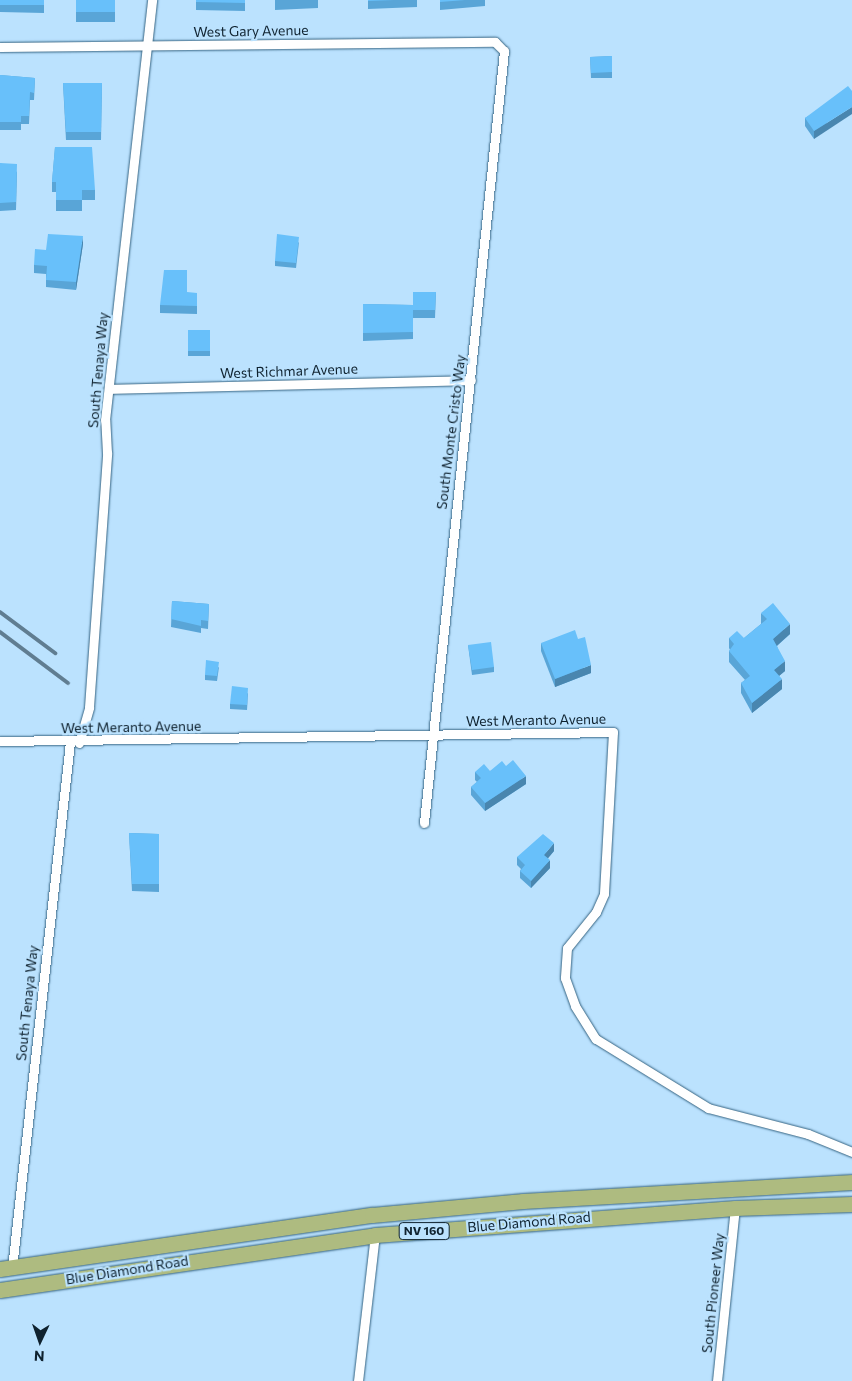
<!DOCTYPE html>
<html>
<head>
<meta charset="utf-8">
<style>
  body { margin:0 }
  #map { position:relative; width:852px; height:1381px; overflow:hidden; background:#bbe2fe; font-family:Commissioner,sans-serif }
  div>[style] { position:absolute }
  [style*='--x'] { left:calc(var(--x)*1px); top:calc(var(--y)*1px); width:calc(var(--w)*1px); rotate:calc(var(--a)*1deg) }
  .roads { filter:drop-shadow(0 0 1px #366482) drop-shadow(0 0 1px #366482) }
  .minor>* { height:9px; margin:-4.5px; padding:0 4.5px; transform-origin:4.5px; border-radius:4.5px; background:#fff }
  .trunk>* { height:15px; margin:-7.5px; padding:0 7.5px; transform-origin:7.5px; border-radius:7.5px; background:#aebb80 }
  .rail>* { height:4px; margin:-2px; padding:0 2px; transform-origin:2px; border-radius:2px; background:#607d91 }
  .wall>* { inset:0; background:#59a5d7 }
  .shaded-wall>* { inset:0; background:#4986af }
  .building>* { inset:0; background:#68c0fa }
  span { translate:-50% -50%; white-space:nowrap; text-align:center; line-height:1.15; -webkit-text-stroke:4.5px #bbe2fe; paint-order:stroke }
  .shield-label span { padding:1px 4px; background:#bbe2fe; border:1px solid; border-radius:4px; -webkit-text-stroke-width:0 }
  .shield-label { font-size:12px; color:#0f222f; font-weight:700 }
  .street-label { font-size:14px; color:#0f222f }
  .north { position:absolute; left:15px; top:1316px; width:50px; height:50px; -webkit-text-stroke:4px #bbe2fe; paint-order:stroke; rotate:183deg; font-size:14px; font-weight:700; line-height:20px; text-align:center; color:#0f222f }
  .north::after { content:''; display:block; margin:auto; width:18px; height:22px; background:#0f222f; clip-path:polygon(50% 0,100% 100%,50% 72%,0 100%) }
</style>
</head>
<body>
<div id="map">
  <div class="roads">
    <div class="minor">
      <i style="--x:0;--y:47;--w:495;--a:-0.6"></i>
      <i style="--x:495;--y:42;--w:13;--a:45"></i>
      <i style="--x:504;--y:51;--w:776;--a:95.92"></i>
      <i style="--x:109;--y:389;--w:362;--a:-1.4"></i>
      <i style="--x:0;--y:741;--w:613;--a:-0.84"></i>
      <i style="--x:613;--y:732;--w:162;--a:93.2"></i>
      <i style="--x:604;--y:894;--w:20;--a:114"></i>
      <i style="--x:596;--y:912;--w:46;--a:128.9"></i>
      <i style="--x:567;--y:948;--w:30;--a:94"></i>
      <i style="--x:565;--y:978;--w:30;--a:70"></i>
      <i style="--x:575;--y:1006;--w:39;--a:58"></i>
      <i style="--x:596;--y:1039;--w:132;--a:31.6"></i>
      <i style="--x:708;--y:1108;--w:103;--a:14.6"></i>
      <i style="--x:808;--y:1134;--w:48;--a:22.2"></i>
      <i style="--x:79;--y:743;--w:37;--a:-74"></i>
      <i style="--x:89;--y:707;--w:255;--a:-85.9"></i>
      <i style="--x:107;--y:453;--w:33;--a:-93"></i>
      <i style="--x:105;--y:420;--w:423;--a:-83.6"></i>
      <i style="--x:12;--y:1268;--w:529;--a:-83.71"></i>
      <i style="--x:358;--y:1381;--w:147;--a:-83.4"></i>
      <i style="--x:717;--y:1381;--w:174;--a:-84.1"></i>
    </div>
    <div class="trunk">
      <i style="--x:0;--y:1269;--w:376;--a:-8.3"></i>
      <i style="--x:372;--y:1215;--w:152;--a:-5.3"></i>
      <i style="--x:523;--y:1201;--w:330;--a:-3.3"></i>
      <i style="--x:0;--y:1290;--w:379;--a:-8.3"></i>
      <i style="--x:375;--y:1235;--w:361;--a:-4.3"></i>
      <i style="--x:735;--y:1208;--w:117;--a:-2"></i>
    </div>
  </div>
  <div class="rail">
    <i style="--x:0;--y:612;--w:69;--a:36.7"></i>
    <i style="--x:0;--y:632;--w:85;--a:36.9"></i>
  </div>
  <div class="wall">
    <i style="clip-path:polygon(0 0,44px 0,44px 13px,0 12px)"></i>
    <i style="clip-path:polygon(76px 0,115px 0,115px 22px,76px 22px)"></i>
    <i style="clip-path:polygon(196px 0,245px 0,245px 11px,196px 10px)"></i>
    <i style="clip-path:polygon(275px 0,318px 0,318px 8px,275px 10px)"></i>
    <i style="clip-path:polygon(368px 0,417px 0,417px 7px,368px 9px)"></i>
    <i style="clip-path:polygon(440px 0,485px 0,485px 6px,440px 10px)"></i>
    <i style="clip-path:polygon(612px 56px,612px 78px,591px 78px,590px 57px)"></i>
    <i style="clip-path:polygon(0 75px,35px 78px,34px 100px,30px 100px,29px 124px,21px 124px,21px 130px,0 130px)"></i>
    <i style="clip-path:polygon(63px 83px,102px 83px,101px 140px,66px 140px)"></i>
    <i style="clip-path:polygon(852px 91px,814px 139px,805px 126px,805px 118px)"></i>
    <i style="clip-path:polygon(55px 147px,95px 190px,95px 200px,82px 200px,82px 211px,56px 211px,56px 192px,52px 192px,52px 182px)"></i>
    <i style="clip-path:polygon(0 163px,17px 172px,16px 210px,0 211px)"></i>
    <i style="clip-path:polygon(299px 242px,296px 268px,275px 266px,275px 261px)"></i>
    <i style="clip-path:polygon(83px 244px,76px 290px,46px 287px,46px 274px,34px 273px,34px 265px,46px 250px)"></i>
    <i style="clip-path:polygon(413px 292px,436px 292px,435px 318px,413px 318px)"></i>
    <i style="clip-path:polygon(197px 293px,197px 314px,160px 313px,160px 305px)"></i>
    <i style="clip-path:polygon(363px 304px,413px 305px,413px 339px,363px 341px)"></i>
    <i style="clip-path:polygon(188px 330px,210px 330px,210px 356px,188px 356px)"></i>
    <i style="clip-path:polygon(172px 601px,209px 604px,208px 629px,201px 628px,201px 633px,171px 627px)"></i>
    <i style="clip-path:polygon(761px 613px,790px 634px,777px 646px,785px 671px,779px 676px,782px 689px,752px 713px,741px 693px,741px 683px,745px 680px,729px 662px,729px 651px,730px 650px,729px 648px,729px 638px,744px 638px,761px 624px)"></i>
    <i style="clip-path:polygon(541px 643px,591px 673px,555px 687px,541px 651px)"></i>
    <i style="clip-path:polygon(468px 645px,494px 667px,494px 672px,472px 675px)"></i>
    <i style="clip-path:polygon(219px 667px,217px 681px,205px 680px,205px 675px)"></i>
    <i style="clip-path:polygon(248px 693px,247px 710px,230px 709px,230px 704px)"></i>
    <i style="clip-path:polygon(506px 766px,526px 784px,485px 811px,471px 795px,471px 787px,477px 782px,475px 780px,475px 772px,490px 771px)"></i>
    <i style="clip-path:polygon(129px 833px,159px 834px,159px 892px,132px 891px)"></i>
    <i style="clip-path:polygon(554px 851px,548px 858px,550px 868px,531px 888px,520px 878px,520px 871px,521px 869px,517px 865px,517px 857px)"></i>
  </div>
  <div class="shaded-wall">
    <i style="clip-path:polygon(852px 107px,852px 114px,814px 139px,814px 131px)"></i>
    <i style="clip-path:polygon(83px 236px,83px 244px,76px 290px,76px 282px)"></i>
    <i style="clip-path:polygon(790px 624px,790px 634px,773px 649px,773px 639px)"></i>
    <i style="clip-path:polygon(785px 661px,785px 671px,774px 680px,774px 670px)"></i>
    <i style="clip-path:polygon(591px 665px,591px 673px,555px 687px,555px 679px)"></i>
    <i style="clip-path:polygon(782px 679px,782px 689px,752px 713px,752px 703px)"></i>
    <i style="clip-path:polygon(526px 776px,526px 784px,485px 811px,485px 803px)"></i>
    <i style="clip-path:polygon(554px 843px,554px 851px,544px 863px,544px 855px)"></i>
    <i style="clip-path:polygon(550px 860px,550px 868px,531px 888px,531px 881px)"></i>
  </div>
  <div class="building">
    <i style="clip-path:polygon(0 0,44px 0,44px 5px,0 5px)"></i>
    <i style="clip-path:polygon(76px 0,115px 0,115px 12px,76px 12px)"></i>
    <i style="clip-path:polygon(196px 0,245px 0,245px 3px,196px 2px)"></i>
    <i style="clip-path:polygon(368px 0,394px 0,368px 1px)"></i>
    <i style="clip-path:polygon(440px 0,465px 0,440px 2px)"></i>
    <i style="clip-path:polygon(612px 56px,612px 72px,591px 73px,590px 57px)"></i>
    <i style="clip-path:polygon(0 75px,35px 78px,34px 93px,30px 92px,29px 116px,21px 116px,21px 122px,0 122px)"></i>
    <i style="clip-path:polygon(63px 83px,102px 83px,101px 132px,66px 132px)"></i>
    <i style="clip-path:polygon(848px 86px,852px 91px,852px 107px,814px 131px,805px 118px)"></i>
    <i style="clip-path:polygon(55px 147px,92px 147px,95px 190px,82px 190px,82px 200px,56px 200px,56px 182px,52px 182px)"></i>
    <i style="clip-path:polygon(0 163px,17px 164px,16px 202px,0 203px)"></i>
    <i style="clip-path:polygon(48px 234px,83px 236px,76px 282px,46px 280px,47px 266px,34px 265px,35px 249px,46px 250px)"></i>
    <i style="clip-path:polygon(277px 234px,299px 237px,296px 263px,275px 261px)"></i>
    <i style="clip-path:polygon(164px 270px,187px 270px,187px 292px,197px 293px,197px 306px,160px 305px)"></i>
    <i style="clip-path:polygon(413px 292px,436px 292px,435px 310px,413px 310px)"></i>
    <i style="clip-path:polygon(363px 304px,413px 305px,413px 332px,363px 333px)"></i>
    <i style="clip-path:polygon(188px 330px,210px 330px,210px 351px,188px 351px)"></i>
    <i style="clip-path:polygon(172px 601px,209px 604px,208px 621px,201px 620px,201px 626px,171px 619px)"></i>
    <i style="clip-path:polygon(773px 603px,790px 624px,773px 639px,785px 661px,774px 670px,782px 679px,752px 703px,741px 683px,750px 676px,729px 651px,734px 644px,729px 638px,737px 631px,744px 638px,767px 619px,761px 613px)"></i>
    <i style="clip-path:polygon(575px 630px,578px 639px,585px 637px,591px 665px,555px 679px,541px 643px)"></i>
    <i style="clip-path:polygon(491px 642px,494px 667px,472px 670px,468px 645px)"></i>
    <i style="clip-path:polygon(206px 660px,219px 662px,217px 676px,205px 675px)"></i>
    <i style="clip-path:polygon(232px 686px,248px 688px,247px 705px,230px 704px)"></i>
    <i style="clip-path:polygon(513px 760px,526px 776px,485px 803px,471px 787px,481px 778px,475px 772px,484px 764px,490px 771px,502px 761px,506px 766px)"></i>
    <i style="clip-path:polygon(129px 833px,159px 834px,159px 884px,132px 884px)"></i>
    <i style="clip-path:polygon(543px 834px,554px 843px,544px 855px,550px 860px,531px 881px,520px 871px,525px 865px,517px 857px)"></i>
  </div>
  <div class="shield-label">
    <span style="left:424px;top:1231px">NV 160</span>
  </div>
  <div class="street-label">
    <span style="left:251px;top:31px;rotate:-1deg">West Gary Avenue</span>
    <span style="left:98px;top:370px;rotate:-85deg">South Tenaya Way</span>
    <span style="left:289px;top:371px;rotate:-2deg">West Richmar Avenue</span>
    <span style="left:451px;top:432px;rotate:-83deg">South Monte Cristo Way</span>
    <span style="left:536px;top:720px;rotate:-1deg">West Meranto Avenue</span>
    <span style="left:131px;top:727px;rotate:-1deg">West Meranto Avenue</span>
    <span style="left:27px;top:1003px;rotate:-84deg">South Tenaya Way</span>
    <span style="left:529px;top:1222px;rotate:-5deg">Blue Diamond Road</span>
    <span style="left:127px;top:1270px;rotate:-9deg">Blue Diamond Road</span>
    <span style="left:713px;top:1293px;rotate:-84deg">South Pioneer Way</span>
  </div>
  <div class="north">N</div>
</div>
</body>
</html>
